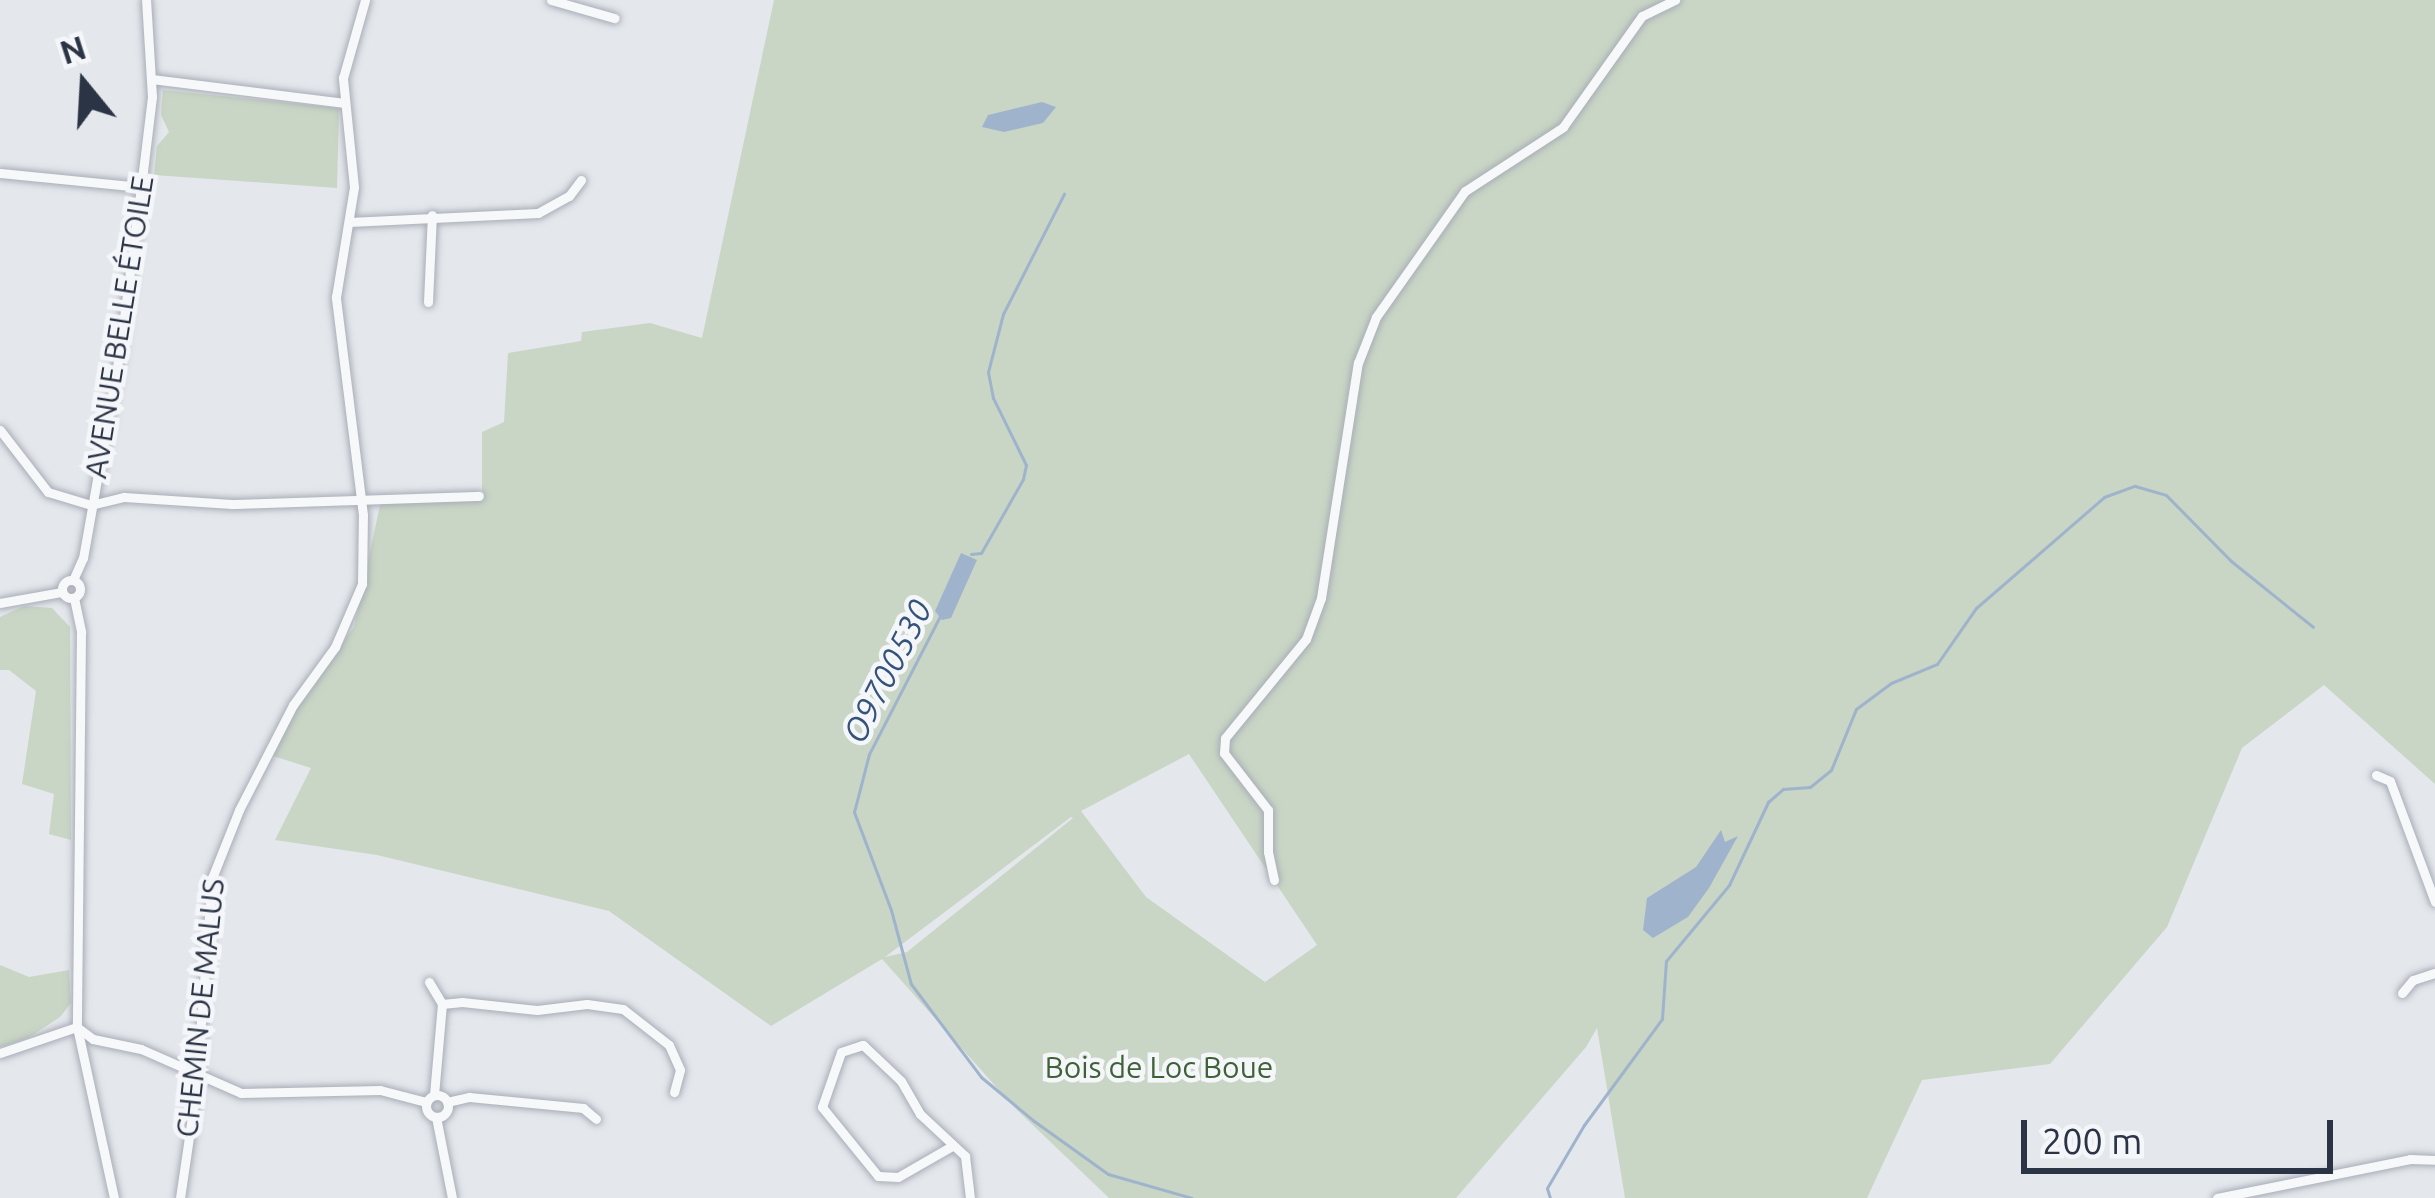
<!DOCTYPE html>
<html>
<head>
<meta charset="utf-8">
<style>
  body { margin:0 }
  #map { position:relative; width:2435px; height:1198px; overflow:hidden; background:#e4e7ec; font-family:Ubuntu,sans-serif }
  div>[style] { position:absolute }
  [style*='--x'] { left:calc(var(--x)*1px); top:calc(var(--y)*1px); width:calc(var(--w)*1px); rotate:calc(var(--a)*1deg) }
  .green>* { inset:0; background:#c9d6c5 }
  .water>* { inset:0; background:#9fb4cc }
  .stream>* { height:3px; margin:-1.5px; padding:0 1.5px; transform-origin:1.5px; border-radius:1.5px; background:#9fb4cc }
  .roads { filter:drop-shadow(0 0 3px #a9aeb7) drop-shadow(0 0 3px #a9aeb7) }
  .minor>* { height:9px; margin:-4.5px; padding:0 4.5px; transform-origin:4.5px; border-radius:4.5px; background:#f7f8fa }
  .minor>.ring { margin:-4.5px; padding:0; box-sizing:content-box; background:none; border:9px solid #f7f8fa; border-radius:50% }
  span { translate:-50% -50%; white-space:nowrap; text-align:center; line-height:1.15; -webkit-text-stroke:9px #f4f6f9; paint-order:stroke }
  .street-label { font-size:30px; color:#2b3445 }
  .park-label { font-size:30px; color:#3f6138 }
  .water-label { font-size:33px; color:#34527a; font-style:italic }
  .north { position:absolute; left:24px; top:24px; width:120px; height:120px; -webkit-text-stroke:9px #f4f6f9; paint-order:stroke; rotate:342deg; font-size:33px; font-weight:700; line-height:48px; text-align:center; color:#2b3445 }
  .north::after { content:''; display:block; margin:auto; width:42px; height:54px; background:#2b3445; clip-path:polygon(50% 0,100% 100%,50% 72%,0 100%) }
  .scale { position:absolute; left:2021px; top:1120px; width:312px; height:54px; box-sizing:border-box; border:6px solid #2b3445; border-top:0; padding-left:15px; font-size:36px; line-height:42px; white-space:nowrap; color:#2b3445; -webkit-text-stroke:9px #f4f6f9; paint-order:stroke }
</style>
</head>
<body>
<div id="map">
  <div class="green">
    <i style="clip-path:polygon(evenodd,774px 0,2435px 0,2435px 784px,2324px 685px,2242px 748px,2167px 927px,2050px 1064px,1922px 1080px,1867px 1198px,1625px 1198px,1597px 1028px,1586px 1047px,1456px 1198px,1109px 1198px,1015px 1108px,882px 959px,771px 1026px,609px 911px,377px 855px,275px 840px,311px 768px,273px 756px,296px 708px,354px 627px,382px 496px,482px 494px,482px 432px,504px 422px,508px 353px,581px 341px,582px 332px,650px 323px,702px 338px,774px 0,1189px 754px,1317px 945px,1265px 982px,1146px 897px,1081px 811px,1189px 754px,774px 0,1073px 818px,907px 952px,885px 957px,1071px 817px,1073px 818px)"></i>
    <i style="clip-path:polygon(163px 90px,339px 108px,337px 188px,154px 175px,157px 146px,169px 132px,161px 115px)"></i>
    <i style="clip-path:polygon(24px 606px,52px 608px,70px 627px,71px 840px,49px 834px,54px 794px,22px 784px,36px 691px,9px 670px,0 670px,0 617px)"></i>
    <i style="clip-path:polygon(0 965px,29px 977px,69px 970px,71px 1003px,60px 1017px,28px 1038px,0 1047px)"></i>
  </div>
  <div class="water">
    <i style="clip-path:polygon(1042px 102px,1056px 107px,1043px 123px,1004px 132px,982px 127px,988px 115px)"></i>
    <i style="clip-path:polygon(961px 553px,977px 560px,951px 618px,942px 620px,935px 611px)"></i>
    <i style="clip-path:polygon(1721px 830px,1725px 842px,1738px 836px,1709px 888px,1688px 917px,1653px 938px,1643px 930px,1647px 898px,1696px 867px)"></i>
  </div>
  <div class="stream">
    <i style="--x:971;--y:554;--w:10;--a:-6"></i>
    <i style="--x:981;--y:553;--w:85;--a:-60.4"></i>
    <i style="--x:1023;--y:479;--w:14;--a:-78"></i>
    <i style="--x:1026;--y:465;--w:75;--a:-116.2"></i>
    <i style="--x:993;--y:398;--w:26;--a:-101"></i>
    <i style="--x:988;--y:372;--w:60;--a:-75.5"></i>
    <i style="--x:1003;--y:314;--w:135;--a:-63.1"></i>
    <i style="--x:940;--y:616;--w:155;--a:117.2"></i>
    <i style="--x:869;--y:754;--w:60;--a:104.5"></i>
    <i style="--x:854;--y:812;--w:105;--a:69.3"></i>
    <i style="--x:891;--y:910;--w:77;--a:74.9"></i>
    <i style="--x:911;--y:984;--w:116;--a:53"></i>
    <i style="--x:981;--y:1077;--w:69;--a:39.7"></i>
    <i style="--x:1034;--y:1121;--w:91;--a:35.6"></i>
    <i style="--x:1108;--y:1174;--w:87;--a:15.9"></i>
    <i style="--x:1550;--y:1198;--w:10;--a:-107"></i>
    <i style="--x:1547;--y:1188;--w:73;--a:-59.6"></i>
    <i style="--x:1584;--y:1125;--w:132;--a:-53.7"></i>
    <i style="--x:1662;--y:1019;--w:58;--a:-86.1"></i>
    <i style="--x:1666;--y:961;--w:99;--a:-50.3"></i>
    <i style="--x:1729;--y:885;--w:92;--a:-64.8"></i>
    <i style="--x:1768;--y:802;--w:20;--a:-41"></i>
    <i style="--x:1783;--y:789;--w:27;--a:-4"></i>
    <i style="--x:1810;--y:787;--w:27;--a:-39"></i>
    <i style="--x:1831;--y:770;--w:66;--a:-67.7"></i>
    <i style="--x:1856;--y:709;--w:44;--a:-36.6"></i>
    <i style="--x:1891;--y:683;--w:50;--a:-22.4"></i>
    <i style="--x:1937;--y:664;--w:68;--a:-55.1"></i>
    <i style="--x:1976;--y:608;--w:169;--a:-40.9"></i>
    <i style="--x:2104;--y:497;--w:33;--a:-20"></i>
    <i style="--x:2135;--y:486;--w:32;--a:16"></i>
    <i style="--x:2166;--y:495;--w:93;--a:45.4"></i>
    <i style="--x:2231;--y:561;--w:105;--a:38.8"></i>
  </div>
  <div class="roads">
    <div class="minor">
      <i style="--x:551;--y:0;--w:66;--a:15.9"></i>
      <i style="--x:152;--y:79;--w:194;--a:7.1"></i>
      <i style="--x:0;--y:173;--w:142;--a:5.7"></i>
      <i style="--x:349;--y:222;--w:189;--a:-2.7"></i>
      <i style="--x:538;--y:213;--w:35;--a:-29"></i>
      <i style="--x:569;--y:196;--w:20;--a:-53"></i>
      <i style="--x:428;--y:302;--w:87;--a:-87.4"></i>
      <i style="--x:0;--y:430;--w:78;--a:52.3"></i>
      <i style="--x:48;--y:492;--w:45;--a:16.8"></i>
      <i style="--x:91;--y:505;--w:34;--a:-14"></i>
      <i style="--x:124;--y:497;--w:108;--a:3.7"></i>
      <i style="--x:232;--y:504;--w:247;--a:-1.9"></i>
      <i class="ring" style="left:62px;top:580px;width:9px;height:9px"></i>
      <i style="--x:73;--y:580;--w:24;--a:-66"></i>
      <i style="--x:83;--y:558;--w:205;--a:-79.9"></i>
      <i style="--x:119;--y:356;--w:187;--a:-82.6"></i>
      <i style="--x:143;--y:171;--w:75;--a:-83.1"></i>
      <i style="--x:152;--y:97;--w:97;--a:-93.5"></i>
      <i style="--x:74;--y:598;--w:35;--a:78"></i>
      <i style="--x:81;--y:632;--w:395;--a:90.6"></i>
      <i style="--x:77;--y:1027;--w:175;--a:77.8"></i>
      <i style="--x:0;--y:603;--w:63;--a:-10.1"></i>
      <i style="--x:2376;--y:775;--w:15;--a:23"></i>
      <i style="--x:2390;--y:781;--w:129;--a:69.6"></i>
      <i style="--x:1274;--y:880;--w:29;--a:-102"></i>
      <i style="--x:1268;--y:852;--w:42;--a:-90"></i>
      <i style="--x:1268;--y:810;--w:72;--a:-127.7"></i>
      <i style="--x:1224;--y:753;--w:15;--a:-86"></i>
      <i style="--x:1225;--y:738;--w:128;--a:-50.7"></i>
      <i style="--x:1306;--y:639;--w:44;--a:-69.9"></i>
      <i style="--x:1321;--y:598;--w:238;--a:-81.1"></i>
      <i style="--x:1358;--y:363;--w:49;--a:-68.6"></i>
      <i style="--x:1376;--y:317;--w:154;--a:-54.8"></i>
      <i style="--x:1465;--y:191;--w:117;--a:-33.1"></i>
      <i style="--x:1563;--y:127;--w:136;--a:-54.6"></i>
      <i style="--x:1642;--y:16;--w:37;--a:-26"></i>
      <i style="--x:429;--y:982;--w:26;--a:59"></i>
      <i style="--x:2402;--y:993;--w:17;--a:-50"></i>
      <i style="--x:2413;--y:980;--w:23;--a:-18"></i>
      <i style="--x:77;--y:1027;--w:20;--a:37"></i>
      <i style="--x:93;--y:1039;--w:49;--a:11.8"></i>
      <i style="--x:141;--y:1049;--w:109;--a:23.7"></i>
      <i style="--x:241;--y:1093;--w:139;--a:-1.2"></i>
      <i style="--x:380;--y:1090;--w:48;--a:14.6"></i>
      <i style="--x:0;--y:1053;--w:81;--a:-18.7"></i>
      <i class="ring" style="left:426px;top:1095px;width:13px;height:13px"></i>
      <i style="--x:434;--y:1095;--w:91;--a:-85"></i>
      <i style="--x:442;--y:1004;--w:20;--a:-6"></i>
      <i style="--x:462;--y:1002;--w:75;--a:6.1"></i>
      <i style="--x:537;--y:1010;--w:50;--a:-6.8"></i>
      <i style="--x:587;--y:1004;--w:36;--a:8"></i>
      <i style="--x:623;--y:1009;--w:58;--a:38"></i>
      <i style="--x:669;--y:1045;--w:27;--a:66"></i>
      <i style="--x:680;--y:1070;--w:23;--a:105"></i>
      <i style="--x:447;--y:1102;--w:23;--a:-13"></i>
      <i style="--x:469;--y:1097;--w:115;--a:5.5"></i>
      <i style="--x:583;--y:1108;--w:17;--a:40"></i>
      <i style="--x:436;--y:1117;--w:83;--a:78.8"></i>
      <i style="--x:952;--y:1146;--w:62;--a:150.1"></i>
      <i style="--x:898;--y:1177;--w:20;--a:-177"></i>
      <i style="--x:878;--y:1176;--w:89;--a:-129.1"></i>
      <i style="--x:822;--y:1107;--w:58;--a:-70.9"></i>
      <i style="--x:841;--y:1052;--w:23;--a:-18"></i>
      <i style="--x:863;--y:1045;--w:52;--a:43.5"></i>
      <i style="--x:901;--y:1081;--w:38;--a:60"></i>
      <i style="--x:920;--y:1114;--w:62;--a:43"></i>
      <i style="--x:965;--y:1156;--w:42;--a:83.2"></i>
      <i style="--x:180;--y:1198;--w:110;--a:-81.6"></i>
      <i style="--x:196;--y:1089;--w:212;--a:-85.7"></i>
      <i style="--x:212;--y:878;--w:73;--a:-68.3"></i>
      <i style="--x:239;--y:810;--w:118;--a:-62.8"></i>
      <i style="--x:293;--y:705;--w:72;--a:-54.1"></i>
      <i style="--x:335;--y:647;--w:69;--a:-66.8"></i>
      <i style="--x:362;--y:584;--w:69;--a:-89.2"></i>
      <i style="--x:363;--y:515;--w:220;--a:-97.1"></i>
      <i style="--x:336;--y:297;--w:111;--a:-80.7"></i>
      <i style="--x:354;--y:187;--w:110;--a:-95.8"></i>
      <i style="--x:343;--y:78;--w:81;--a:-74.2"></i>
      <i style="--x:2217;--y:1198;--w:197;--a:-11.4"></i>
      <i style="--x:2410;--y:1159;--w:25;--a:2"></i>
    </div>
  </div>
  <div class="street-label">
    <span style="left:119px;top:327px;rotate:-81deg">AVENUE BELLE ÉTOILE</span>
    <span style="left:200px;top:1008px;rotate:-84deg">CHEMIN DE MALUS</span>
  </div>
  <div class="park-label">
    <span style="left:1159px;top:1067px">Bois de Loc Boue</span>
  </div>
  <div class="water-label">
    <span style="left:887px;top:671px;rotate:-63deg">O9700530</span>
  </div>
  <div class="north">N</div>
  <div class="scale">200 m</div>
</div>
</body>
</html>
